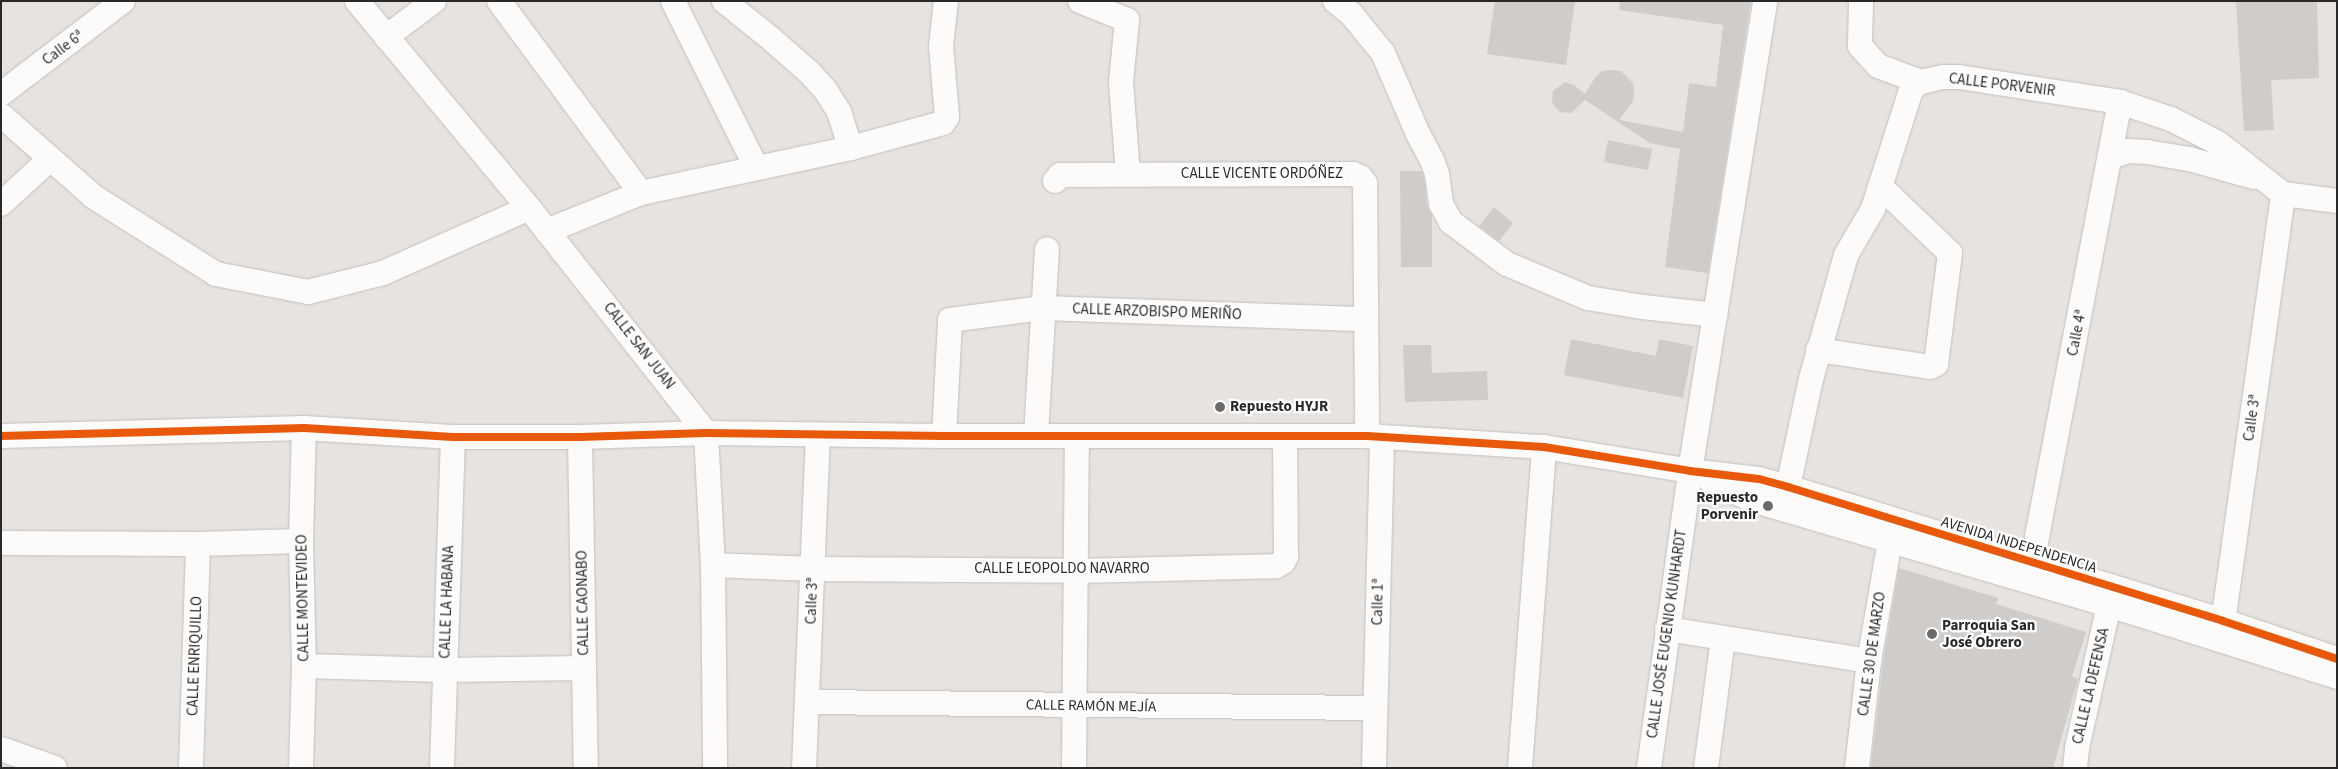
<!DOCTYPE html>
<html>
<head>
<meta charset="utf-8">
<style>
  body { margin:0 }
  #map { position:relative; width:2338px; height:769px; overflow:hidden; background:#e8e3df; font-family:"Source Sans 3",sans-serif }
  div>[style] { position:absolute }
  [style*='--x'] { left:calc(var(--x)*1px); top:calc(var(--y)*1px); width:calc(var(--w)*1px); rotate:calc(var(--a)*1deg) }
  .building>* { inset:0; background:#cfccc9 }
  .roads { filter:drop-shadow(0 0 1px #c1c0c0) drop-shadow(0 0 1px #c1c0c0) }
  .minor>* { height:24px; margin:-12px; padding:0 12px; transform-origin:12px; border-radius:12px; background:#fcfbfa }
  .cycleway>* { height:8px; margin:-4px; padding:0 4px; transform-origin:4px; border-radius:4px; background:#e8590c }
  .dots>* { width:14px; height:14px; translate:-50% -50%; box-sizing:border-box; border:2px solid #fff; border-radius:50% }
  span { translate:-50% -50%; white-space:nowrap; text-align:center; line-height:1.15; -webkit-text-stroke:4.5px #fff; paint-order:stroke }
  .street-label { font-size:15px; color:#292929 }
  .poi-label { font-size:15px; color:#292929; font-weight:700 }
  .left { translate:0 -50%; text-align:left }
  .right { translate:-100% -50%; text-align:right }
  .frame { position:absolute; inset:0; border:2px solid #292929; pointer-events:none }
</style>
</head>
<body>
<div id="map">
  <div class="building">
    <i style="clip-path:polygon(1495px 1px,1575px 1px,1566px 65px,1487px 54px)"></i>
    <i style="clip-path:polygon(1620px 1px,1751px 1px,1708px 273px,1665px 267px,1680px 149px,1650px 143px,1585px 100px,1571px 113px,1560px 112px,1552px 103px,1553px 91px,1565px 82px,1574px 85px,1585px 94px,1596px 76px,1603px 71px,1612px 70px,1621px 71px,1633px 83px,1634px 92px,1633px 101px,1619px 120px,1683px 132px,1689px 83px,1716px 87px,1723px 25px,1619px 10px)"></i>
    <i style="clip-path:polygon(2236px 1px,2317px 1px,2319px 78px,2271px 80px,2274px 130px,2244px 131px)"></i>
    <i style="clip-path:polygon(1608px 140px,1652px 149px,1648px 170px,1604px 162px)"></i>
    <i style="clip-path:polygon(1400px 171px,1421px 171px,1424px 177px,1427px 206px,1432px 215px,1432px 267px,1401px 267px)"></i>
    <i style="clip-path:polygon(1494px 207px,1513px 223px,1499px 241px,1479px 226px)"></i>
    <i style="clip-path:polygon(1571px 339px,1656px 356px,1659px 339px,1693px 346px,1683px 398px,1564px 375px)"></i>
    <i style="clip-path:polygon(1403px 345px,1431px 345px,1432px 373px,1487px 371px,1488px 400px,1405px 402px)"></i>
    <i style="clip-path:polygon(1899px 568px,1998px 598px,1996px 604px,2086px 632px,2072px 676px,2078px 679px,2053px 768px,1871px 768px,1883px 663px)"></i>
  </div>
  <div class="roads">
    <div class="minor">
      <i style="--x:357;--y:1;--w:269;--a:50.3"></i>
      <i style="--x:529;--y:208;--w:286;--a:51.8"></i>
      <i style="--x:706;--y:433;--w:132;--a:87"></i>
      <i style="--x:713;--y:565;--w:203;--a:89.4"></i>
      <i style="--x:499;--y:1;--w:239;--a:53.5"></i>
      <i style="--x:673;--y:1;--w:186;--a:63.4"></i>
      <i style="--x:724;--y:1;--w:58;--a:38.7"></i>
      <i style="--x:769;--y:37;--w:53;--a:41.2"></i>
      <i style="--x:809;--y:72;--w:25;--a:48"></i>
      <i style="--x:826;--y:91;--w:25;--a:58"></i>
      <i style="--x:839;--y:112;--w:38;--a:72"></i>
      <i style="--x:1080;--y:1;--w:51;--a:22"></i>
      <i style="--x:1127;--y:20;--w:62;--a:95.5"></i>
      <i style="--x:1121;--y:82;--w:93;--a:85.7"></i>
      <i style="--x:1335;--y:1;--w:22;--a:39"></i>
      <i style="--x:1352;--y:15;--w:49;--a:50.8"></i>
      <i style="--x:1383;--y:53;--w:88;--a:66.6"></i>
      <i style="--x:1418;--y:134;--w:30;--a:62"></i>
      <i style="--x:1432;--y:160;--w:15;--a:70"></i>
      <i style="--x:1437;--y:174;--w:30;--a:82"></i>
      <i style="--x:1441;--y:204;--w:21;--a:61"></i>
      <i style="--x:1451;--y:222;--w:70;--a:36.9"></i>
      <i style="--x:1507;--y:264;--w:88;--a:22.8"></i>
      <i style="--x:1588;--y:298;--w:56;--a:9.3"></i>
      <i style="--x:1643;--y:307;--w:73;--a:6.3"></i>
      <i style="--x:1861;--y:1;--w:45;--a:91.3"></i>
      <i style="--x:1860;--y:46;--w:27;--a:48"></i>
      <i style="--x:1878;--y:66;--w:46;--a:20.4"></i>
      <i style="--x:386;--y:37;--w:60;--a:-36.9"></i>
      <i style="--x:1;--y:94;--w:153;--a:-37.3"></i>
      <i style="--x:1;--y:115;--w:124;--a:41.4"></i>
      <i style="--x:94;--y:197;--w:144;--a:32.3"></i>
      <i style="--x:216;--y:274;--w:94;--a:11.1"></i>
      <i style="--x:308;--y:292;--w:77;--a:-14.2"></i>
      <i style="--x:383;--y:273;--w:160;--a:-24"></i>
      <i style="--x:2110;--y:157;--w:20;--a:-18"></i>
      <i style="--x:2129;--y:151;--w:18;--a:3"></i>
      <i style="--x:2147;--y:152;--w:43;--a:9.5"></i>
      <i style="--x:2189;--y:159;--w:67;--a:15.5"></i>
      <i style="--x:1055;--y:181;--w:8;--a:-50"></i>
      <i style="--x:1060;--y:175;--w:293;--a:-0.2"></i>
      <i style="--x:1353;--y:174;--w:8;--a:23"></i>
      <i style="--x:1360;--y:177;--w:8;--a:50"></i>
      <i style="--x:1365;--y:183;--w:253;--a:89.5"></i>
      <i style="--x:1;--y:204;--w:67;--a:-42.6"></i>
      <i style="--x:547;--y:231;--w:101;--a:-22"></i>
      <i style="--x:641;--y:193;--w:215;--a:-12.1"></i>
      <i style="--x:851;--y:148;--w:95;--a:-15.2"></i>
      <i style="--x:943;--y:123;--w:7;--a:-56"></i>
      <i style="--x:947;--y:117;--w:71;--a:-94.8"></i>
      <i style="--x:941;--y:46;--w:45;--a:-83.7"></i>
      <i style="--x:1818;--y:350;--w:113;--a:8.6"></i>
      <i style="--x:1930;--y:367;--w:7;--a:-27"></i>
      <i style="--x:1936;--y:364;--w:112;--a:-82.8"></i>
      <i style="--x:1950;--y:253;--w:95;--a:-136.3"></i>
      <i style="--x:1036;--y:435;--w:186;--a:-86.6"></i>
      <i style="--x:1;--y:436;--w:303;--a:-1.5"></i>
      <i style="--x:304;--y:428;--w:149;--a:3.5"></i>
      <i style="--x:453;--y:437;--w:127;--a:0"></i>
      <i style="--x:580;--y:437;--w:126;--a:-1.8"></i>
      <i style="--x:706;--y:433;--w:238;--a:0.7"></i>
      <i style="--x:944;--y:436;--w:423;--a:0"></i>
      <i style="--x:1367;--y:436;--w:177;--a:3.6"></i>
      <i style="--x:1544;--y:447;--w:148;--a:9.3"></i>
      <i style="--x:1690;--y:471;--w:69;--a:6.6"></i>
      <i style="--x:1759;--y:479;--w:30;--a:15"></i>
      <i style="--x:1788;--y:487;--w:455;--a:17.1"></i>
      <i style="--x:2223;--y:621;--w:120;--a:18.4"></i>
      <i style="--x:944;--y:436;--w:116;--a:-87"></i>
      <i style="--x:950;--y:320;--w:94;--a:-7.4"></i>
      <i style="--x:1043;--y:308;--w:322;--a:2"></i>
      <i style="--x:580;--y:437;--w:331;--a:89"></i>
      <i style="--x:1710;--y:480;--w:47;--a:25.5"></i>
      <i style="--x:1752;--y:500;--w:372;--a:16.4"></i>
      <i style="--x:2109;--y:605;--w:239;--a:17.5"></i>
      <i style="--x:1788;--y:487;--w:110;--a:-78"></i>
      <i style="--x:1811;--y:379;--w:129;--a:-74.2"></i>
      <i style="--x:1846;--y:255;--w:53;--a:-59.6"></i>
      <i style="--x:1873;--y:209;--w:122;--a:-72.3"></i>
      <i style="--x:1910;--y:93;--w:8;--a:-60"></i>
      <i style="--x:1914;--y:86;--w:8;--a:-30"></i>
      <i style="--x:1921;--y:82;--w:23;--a:-13"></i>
      <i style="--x:1943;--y:77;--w:16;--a:0"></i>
      <i style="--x:1959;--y:77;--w:163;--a:8.8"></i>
      <i style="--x:2120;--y:102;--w:54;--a:18.4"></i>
      <i style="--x:2171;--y:119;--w:53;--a:27.1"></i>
      <i style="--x:2218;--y:143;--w:83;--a:38.1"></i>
      <i style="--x:2283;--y:194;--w:54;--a:7.4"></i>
      <i style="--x:1;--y:543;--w:197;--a:0.3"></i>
      <i style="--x:198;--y:544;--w:103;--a:-1.7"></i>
      <i style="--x:2032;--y:563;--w:469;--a:-79.2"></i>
      <i style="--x:713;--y:565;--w:100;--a:2.3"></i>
      <i style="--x:813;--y:569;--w:264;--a:0.4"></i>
      <i style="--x:1077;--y:571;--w:199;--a:-1.4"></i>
      <i style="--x:1276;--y:566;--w:8;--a:-30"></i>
      <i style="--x:1283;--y:562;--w:7;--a:-63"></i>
      <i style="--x:1286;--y:556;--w:120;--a:-90.5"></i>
      <i style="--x:1667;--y:629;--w:205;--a:9"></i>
      <i style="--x:2221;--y:637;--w:447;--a:-82"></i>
      <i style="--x:304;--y:666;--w:140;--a:1.6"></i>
      <i style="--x:444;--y:670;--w:140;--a:-0.8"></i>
      <i style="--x:808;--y:702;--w:567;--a:0.61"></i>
      <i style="--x:1;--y:749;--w:57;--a:19.4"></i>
      <i style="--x:191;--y:768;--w:224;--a:-88.2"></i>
      <i style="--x:301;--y:768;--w:102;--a:-88.3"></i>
      <i style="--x:304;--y:666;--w:125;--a:-91.4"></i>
      <i style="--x:301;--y:541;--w:113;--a:-88.5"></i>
      <i style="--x:442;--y:768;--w:331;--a:-88.1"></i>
      <i style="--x:804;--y:768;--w:333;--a:-87.6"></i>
      <i style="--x:1074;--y:768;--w:331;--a:-89.5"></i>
      <i style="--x:1374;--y:768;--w:331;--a:-88.6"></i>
      <i style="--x:1520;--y:768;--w:322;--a:-85.7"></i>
      <i style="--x:1649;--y:768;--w:300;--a:-82.1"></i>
      <i style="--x:1690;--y:471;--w:476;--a:-80.9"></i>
      <i style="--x:1706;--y:768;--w:131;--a:-82.5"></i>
      <i style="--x:1857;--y:768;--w:108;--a:-83.6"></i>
      <i style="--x:1869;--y:661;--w:122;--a:-80.1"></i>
      <i style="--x:2075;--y:768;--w:20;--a:-84"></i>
      <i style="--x:2077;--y:748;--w:147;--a:-77.4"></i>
    </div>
  </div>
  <div class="cycleway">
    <i style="--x:1;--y:436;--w:303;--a:-1.5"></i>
    <i style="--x:304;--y:428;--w:149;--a:3.5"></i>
    <i style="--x:453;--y:437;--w:127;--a:0"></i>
    <i style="--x:580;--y:437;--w:126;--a:-1.8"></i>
    <i style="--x:706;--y:433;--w:238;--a:0.7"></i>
    <i style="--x:944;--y:436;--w:423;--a:0"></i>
    <i style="--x:1367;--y:436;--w:177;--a:3.6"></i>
    <i style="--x:1544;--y:447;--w:148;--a:9.3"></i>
    <i style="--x:1690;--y:471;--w:69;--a:6.6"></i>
    <i style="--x:1759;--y:479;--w:30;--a:15"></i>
    <i style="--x:1788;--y:487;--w:455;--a:17.1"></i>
    <i style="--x:2223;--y:621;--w:120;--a:18.4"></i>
  </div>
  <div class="dots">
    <i style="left:1220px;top:407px;background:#6c6a69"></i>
    <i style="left:1768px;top:506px;background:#6c6a69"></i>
    <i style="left:1932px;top:634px;background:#6c6a69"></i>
  </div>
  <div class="street-label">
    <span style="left:63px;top:48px;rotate:-37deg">Calle 6ª</span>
    <span style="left:2002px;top:85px;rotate:7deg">CALLE PORVENIR</span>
    <span style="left:1262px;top:174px">CALLE VICENTE ORDÓÑEZ</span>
    <span style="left:1157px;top:312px;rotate:2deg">CALLE ARZOBISPO MERIÑO</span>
    <span style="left:2077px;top:333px;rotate:-79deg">Calle 4ª</span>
    <span style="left:639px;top:346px;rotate:52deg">CALLE SAN JUAN</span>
    <span style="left:2252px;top:418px;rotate:-82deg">Calle 3ª</span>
    <span style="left:2019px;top:545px;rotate:17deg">AVENIDA INDEPENDENCIA</span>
    <span style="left:1062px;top:569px">CALLE LEOPOLDO NAVARRO</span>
    <span style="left:303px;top:598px;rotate:-91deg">CALLE MONTEVIDEO</span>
    <span style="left:812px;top:601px;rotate:-88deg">Calle 3ª</span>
    <span style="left:447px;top:602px;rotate:-88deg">CALLE LA HABANA</span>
    <span style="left:1378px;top:602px;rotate:-89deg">Calle 1ª</span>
    <span style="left:583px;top:603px;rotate:-91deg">CALLE CAONABO</span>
    <span style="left:1667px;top:634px;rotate:-82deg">CALLE JOSÉ EUGENIO KUNHARDT</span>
    <span style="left:1872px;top:654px;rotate:-82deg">CALLE 30 DE MARZO</span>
    <span style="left:195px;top:656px;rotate:-88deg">CALLE ENRIQUILLO</span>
    <span style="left:2091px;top:686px;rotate:-77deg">CALLE LA DEFENSA</span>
    <span style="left:1091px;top:706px;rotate:1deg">CALLE RAMÓN MEJÍA</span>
  </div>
  <div class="poi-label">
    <span class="left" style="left:1230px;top:407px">Repuesto HYJR</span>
    <span class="right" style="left:1758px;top:506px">Repuesto<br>Porvenir</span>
    <span class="left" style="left:1942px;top:634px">Parroquia San<br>José Obrero</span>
  </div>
  <div class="frame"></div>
</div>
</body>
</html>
